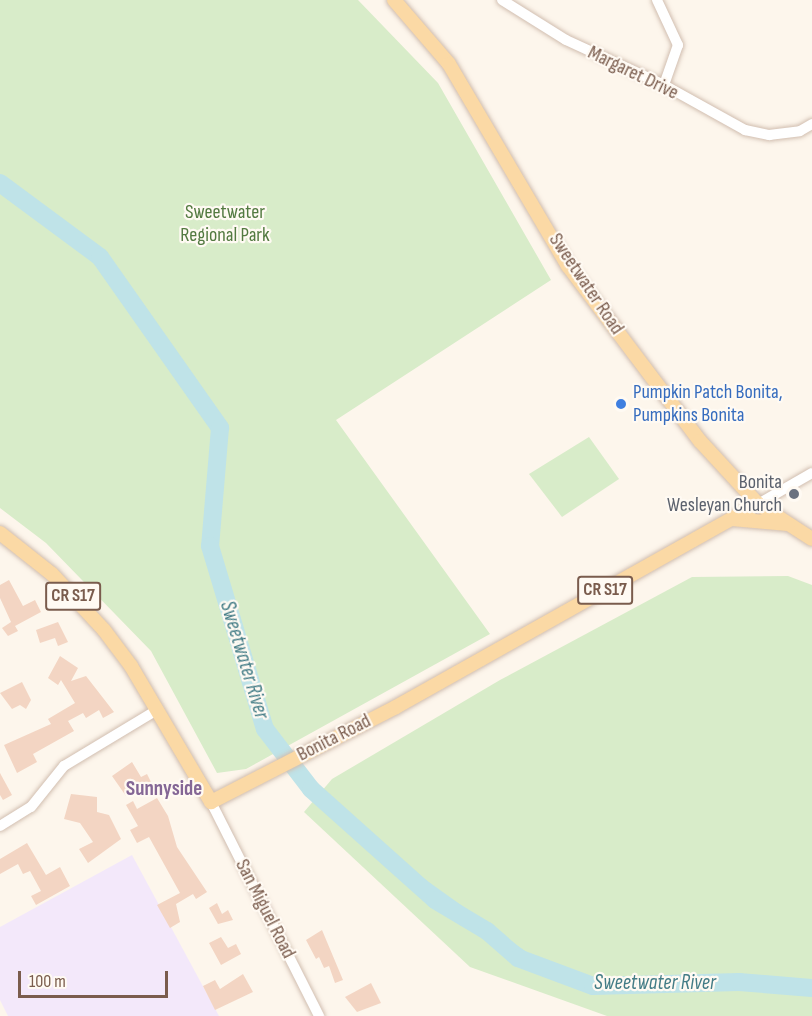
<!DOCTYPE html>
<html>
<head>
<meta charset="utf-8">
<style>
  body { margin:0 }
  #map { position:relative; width:812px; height:1016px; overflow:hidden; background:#fdf6ec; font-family:"Sofia Sans Condensed",sans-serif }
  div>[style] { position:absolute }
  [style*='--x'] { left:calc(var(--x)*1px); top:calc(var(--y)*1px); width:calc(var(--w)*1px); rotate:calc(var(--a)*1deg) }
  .education>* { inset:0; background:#f3e8fa }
  .green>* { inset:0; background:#d8ecc9 }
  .water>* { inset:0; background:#bfe3e8 }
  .river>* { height:18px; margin:-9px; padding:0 9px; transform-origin:9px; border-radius:9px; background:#bfe3e8 }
  .building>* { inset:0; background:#f3d5c3 }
  .roads { filter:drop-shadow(0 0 2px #d1beb0) drop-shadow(0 0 2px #d1beb0) }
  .minor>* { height:10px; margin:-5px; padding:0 5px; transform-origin:5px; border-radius:5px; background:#fff }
  .major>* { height:14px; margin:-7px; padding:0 7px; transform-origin:7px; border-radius:7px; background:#fbd9a5 }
  .dots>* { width:16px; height:16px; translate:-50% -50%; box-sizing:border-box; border:3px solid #fffaf3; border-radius:50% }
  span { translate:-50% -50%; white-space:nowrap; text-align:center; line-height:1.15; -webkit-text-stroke:4.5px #fffaf3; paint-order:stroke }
  .shield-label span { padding:2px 4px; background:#fffaf3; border:2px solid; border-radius:4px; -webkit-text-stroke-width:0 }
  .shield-label { font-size:18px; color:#7a5c4d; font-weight:700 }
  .street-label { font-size:20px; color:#7a5c4d }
  .park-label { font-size:20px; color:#537a41 }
  .shop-label { font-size:20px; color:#366cbe }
  .left { translate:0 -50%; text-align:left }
  .worship-label { font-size:20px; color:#5b616d }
  .right { translate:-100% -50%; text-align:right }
  .water-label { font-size:21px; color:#437c86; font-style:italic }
  .neighbourhood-label { font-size:21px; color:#846695; font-weight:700 }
  .scale { position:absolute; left:18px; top:971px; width:150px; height:27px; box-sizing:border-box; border:3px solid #7a5c4d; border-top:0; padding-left:8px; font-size:18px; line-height:21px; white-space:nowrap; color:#7a5c4d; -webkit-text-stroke:4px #fffaf3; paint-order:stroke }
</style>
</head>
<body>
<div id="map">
  <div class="education">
    <i style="clip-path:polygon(132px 855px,219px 1016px,8px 1016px,0 1000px,0 927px)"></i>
  </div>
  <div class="green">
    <i style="clip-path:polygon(0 0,358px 0,438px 83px,551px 280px,336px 420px,490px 634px,246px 769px,217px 773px,151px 651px,46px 543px,0 508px)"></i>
    <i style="clip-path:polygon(589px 437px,619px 479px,562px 517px,529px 474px)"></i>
    <i style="clip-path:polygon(788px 576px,812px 585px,812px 1016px,607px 1016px,470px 967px,304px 812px,332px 779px,500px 680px,692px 577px)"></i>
  </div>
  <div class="water">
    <i style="clip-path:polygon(331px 796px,419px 875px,535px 958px,594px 977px,686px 976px,812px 981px,812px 985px,595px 982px,532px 961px,411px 874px,328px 800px)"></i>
  </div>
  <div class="river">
    <i style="--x:0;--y:183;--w:124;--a:36.5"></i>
    <i style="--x:100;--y:257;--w:209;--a:54.9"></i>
    <i style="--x:220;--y:428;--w:118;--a:94.8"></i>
    <i style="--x:210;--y:546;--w:191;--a:73.3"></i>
    <i style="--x:265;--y:729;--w:76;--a:52.5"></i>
    <i style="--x:311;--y:789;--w:166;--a:41.8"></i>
    <i style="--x:435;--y:900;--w:61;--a:30.8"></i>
    <i style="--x:487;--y:931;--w:41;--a:41.1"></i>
    <i style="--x:518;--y:958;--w:80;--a:20.5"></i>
    <i style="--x:593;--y:986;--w:146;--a:-1.6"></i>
    <i style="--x:739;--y:982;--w:73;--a:4.7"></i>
  </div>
  <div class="building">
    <i style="clip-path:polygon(9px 580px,23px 606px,35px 600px,41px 612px,15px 626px,18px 631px,8px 636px,2px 628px,11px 622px,0 598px,0 585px)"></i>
    <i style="clip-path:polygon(58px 622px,68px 642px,58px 646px,55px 638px,40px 643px,36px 630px)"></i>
    <i style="clip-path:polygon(60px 656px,78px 668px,71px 681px,86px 676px,114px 712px,103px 718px,99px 710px,86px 718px,83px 713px,68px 721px,74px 731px,33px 754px,37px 762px,17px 773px,4px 745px,51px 724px,48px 719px,75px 703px,61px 680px,58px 685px,48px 678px)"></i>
    <i style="clip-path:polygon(22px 682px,31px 700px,26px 709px,20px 705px,12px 709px,0 693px)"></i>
    <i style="clip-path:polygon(132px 762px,141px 777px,147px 774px,151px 782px,126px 796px,112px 776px)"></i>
    <i style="clip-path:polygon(0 773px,12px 795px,3px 800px,0 795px)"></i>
    <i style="clip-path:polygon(71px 794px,97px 797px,97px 812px,109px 815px,121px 839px,88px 863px,79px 849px,93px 842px,80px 823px,64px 819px)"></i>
    <i style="clip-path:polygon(157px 798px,168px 816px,177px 847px,207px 892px,196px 899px,193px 894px,176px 904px,180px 922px,170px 928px,157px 905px,180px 893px,149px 837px,137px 843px,130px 830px,138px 826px,126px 805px,133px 801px,137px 809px)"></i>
    <i style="clip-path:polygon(27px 843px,46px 875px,60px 867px,70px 886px,36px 905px,31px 896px,41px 891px,30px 871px,23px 874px,18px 864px,0 874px,0 859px)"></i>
    <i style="clip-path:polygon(217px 903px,222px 914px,228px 910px,233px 920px,218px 924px,209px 908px)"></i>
    <i style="clip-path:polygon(322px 930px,343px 980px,335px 983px,329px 966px,324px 968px,319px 957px,316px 959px,306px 940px)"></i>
    <i style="clip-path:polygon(221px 937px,228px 948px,236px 944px,241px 954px,221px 965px,209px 943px)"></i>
    <i style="clip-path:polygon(243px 974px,253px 992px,215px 1010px,203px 986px,215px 980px,220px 989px)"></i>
    <i style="clip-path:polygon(371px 983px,381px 1003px,357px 1012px,345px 997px)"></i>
  </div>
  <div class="roads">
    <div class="minor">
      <i style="--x:502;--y:0;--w:75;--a:32"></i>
      <i style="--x:566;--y:40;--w:108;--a:24.7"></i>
      <i style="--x:664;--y:85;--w:93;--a:29.1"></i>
      <i style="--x:745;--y:130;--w:25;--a:12"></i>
      <i style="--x:769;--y:135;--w:31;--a:-7"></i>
      <i style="--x:800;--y:131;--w:14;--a:-30"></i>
      <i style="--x:657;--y:0;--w:50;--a:65"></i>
      <i style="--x:678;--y:45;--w:42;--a:109.3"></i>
      <i style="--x:758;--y:504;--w:62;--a:-29.9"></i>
      <i style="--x:211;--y:802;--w:240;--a:63.2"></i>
      <i style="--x:0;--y:826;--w:36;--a:-32"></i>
      <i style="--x:31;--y:807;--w:53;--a:-51.2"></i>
      <i style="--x:64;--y:766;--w:109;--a:-31.1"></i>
    </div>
    <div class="major">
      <i style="--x:394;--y:0;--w:84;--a:49.3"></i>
      <i style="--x:449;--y:64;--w:234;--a:59.5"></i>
      <i style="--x:568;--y:266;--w:219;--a:53"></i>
      <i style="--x:700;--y:441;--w:86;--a:47.4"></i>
      <i style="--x:758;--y:504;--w:64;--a:32.9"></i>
      <i style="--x:732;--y:519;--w:56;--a:5.1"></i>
      <i style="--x:0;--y:533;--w:66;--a:38.3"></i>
      <i style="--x:52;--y:574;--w:76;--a:47.1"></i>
      <i style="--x:104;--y:630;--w:45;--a:53.1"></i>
      <i style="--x:131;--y:666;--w:158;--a:59.5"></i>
      <i style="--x:211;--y:802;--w:208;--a:-27.2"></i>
      <i style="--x:396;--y:707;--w:415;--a:-29.3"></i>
    </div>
  </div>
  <div class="dots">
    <i style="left:621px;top:404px;background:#3f7fe0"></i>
    <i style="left:794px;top:494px;background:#6b7280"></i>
  </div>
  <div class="shield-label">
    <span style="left:605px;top:590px">CR S17</span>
    <span style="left:73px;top:596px">CR S17</span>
  </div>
  <div class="street-label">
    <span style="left:633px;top:73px;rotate:26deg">Margaret Drive</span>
    <span style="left:586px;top:284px;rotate:56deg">Sweetwater Road</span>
    <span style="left:334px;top:738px;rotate:-27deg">Bonita Road</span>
    <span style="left:265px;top:909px;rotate:63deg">San Miguel Road</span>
  </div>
  <div class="park-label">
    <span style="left:225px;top:224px">Sweetwater<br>Regional Park</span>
  </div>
  <div class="shop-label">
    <span class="left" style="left:633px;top:404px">Pumpkin Patch Bonita,<br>Pumpkins Bonita</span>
  </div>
  <div class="worship-label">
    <span class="right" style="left:782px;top:494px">Bonita<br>Wesleyan Church</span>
  </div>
  <div class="water-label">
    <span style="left:244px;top:660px;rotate:73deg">Sweetwater River</span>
    <span style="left:655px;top:983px">Sweetwater River</span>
  </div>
  <div class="neighbourhood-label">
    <span style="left:164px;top:789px">Sunnyside</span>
  </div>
  <div class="scale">100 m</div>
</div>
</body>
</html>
